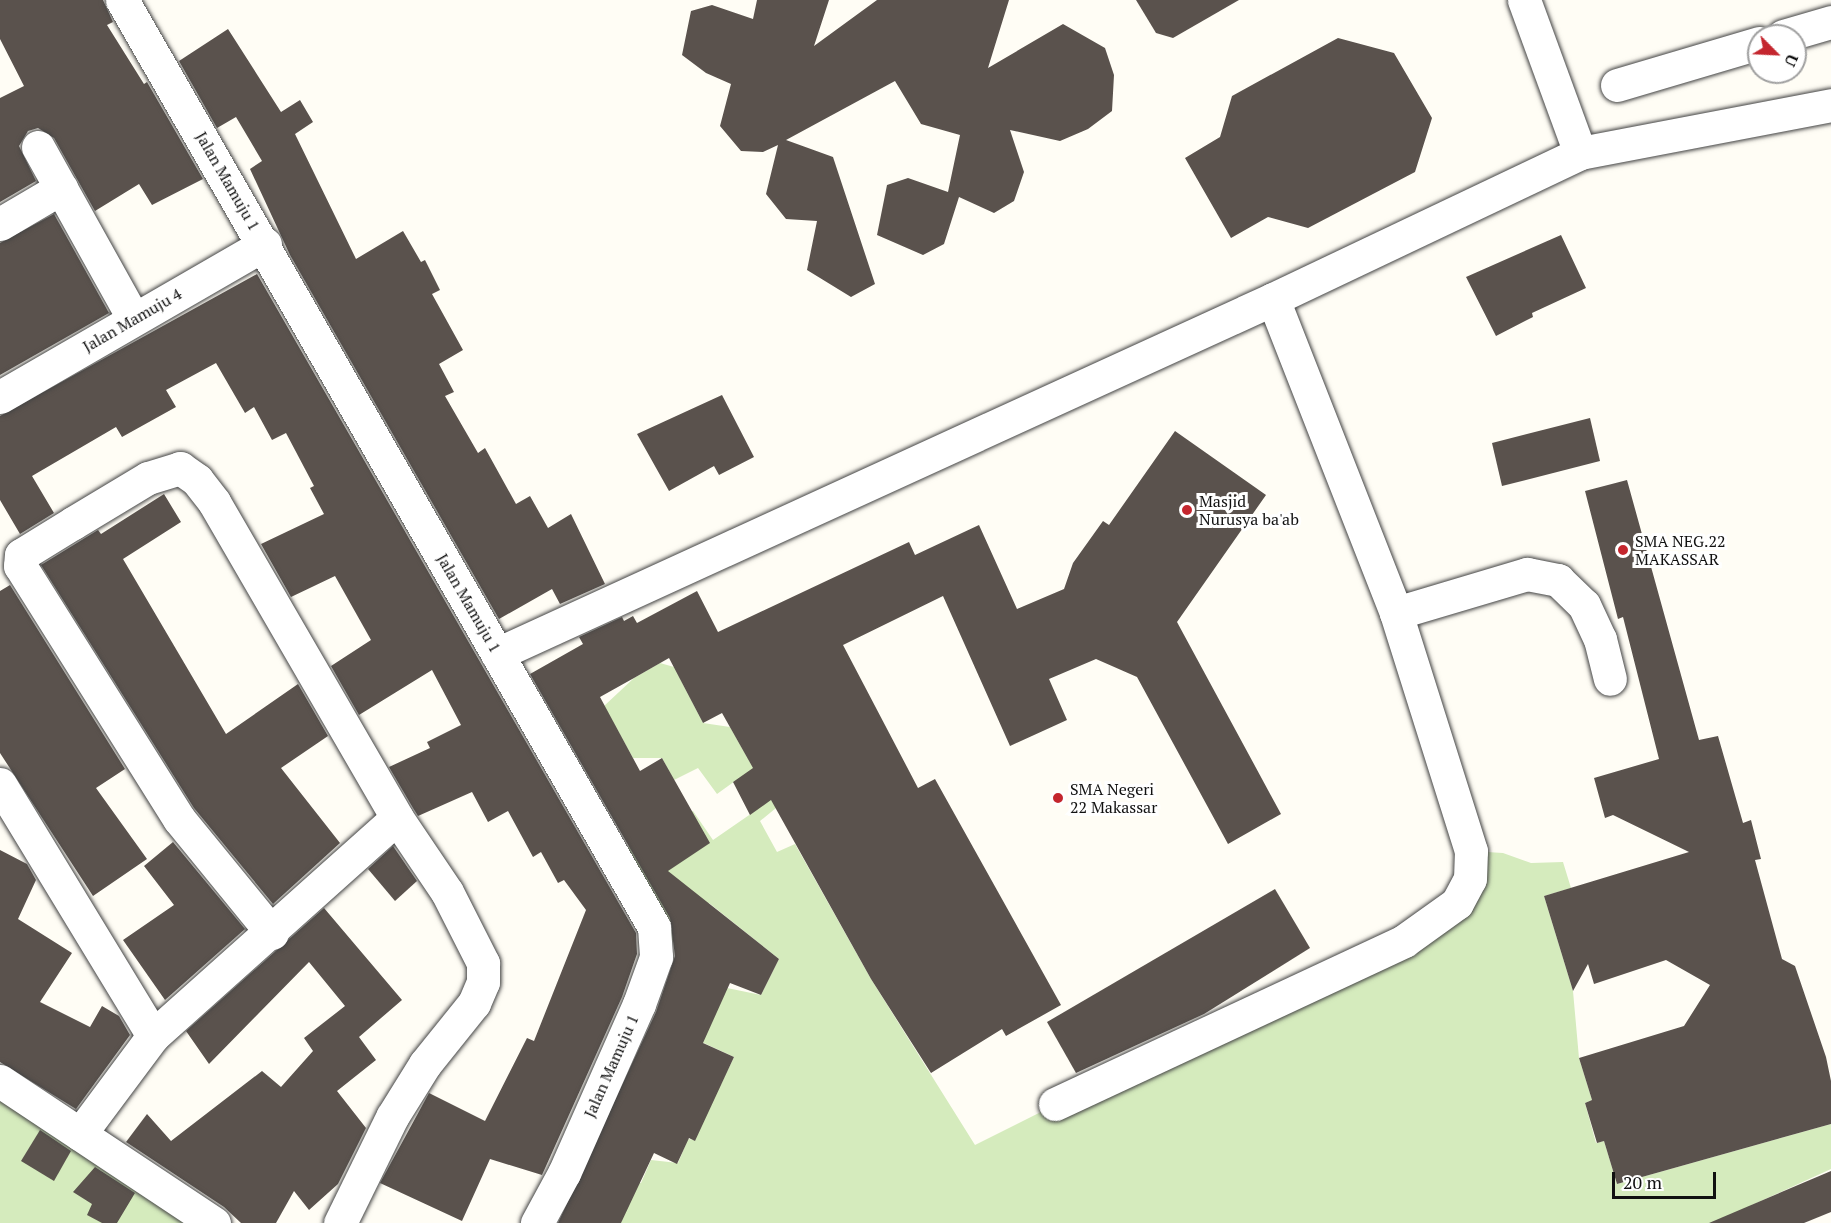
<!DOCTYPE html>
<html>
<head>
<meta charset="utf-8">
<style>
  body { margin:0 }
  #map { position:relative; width:1831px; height:1223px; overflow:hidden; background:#fffdf5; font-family:"PT Serif",serif }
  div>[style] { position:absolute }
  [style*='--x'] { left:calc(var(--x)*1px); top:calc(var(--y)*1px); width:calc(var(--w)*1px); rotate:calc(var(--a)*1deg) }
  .green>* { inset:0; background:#d5ebbd }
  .building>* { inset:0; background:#5a524d }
  .roads { filter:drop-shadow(0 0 2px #444) drop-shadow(0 0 2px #444) }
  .minor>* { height:33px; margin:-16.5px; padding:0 16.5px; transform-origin:16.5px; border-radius:16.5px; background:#fff }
  .dots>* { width:16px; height:16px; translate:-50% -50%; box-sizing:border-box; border:3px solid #fff; border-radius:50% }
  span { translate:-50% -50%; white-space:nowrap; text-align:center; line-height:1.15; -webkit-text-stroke:6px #fff; paint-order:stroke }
  .street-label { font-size:16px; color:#111 }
  .poi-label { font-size:16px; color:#111 }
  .left { translate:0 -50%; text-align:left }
  .north { position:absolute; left:1747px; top:24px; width:60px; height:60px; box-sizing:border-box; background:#fff; border:2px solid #a0a0a0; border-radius:50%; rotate:114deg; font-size:16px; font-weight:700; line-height:24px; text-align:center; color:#111 }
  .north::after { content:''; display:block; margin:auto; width:21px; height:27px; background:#c4262e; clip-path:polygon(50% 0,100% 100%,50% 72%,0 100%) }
  .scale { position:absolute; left:1612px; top:1172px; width:104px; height:27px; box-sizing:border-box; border:3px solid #111; border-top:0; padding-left:8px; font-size:18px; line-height:21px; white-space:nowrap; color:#111; -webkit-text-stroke:4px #fff; paint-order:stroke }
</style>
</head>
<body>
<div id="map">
  <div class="green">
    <i style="clip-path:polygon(660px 663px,674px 667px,703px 723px,730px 727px,776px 808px,760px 821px,777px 852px,795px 844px,871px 979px,975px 1145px,1457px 903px,1471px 851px,1503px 853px,1531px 863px,1563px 862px,1571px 888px,1544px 896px,1573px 991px,1579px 1058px,1592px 1100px,1585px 1103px,1596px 1143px,1604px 1141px,1617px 1184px,1831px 1124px,1831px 1169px,1752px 1205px,1759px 1223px,621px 1223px,630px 1183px,641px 1183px,651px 1160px,678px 1163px,688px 1139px,695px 1140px,685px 1073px,721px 1084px,734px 1057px,693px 1038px,727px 988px,761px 995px,779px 959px,709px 903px,680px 940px,658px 941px,618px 868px,629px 846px,689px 812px,693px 811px,713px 840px,755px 811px,735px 781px,717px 794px,698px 768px,674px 780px,662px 758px,633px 758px,604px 706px,634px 678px)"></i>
    <i style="clip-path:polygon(0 1081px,214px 1223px,0 1223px)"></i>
  </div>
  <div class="building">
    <i style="clip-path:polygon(0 0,103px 0,113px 22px,107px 25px,144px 84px,147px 82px,203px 179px,152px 205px,139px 184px,95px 211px,54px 138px,38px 128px,28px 131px,19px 146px,36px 181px,0 202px,0 98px,24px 86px,0 39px)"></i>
    <i style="clip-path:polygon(757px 0,829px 0,814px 46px,877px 0,1009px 0,988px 68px,1063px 24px,1105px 48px,1114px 75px,1112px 111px,1088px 129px,1060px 141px,1010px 130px,1024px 172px,1014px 201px,994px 213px,959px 197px,944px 244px,923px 255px,877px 235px,887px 185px,908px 178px,948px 192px,960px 135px,921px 124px,895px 81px,786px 140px,833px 157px,875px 284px,851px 297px,807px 270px,817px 221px,786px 219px,766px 194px,778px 145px,763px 152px,741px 151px,720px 126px,731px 84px,706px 73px,682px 55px,691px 11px,712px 5px,753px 19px)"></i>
    <i style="clip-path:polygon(1136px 0,1239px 0,1173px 38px,1156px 33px)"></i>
    <i style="clip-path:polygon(228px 29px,281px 112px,300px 100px,313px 122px,295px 134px,356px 259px,403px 231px,421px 262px,425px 260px,440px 290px,432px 294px,463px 350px,439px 364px,454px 392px,445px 396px,478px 453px,485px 448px,516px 504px,530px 496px,548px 528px,571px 514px,605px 584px,560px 604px,552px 589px,499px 619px,290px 255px,250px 169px,262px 161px,236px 117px,217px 128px,179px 61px)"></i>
    <i style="clip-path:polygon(1338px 38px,1394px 53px,1432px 118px,1415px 172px,1308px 228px,1268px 217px,1231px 238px,1185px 158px,1220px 137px,1232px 96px)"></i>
    <i style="clip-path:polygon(54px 214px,109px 313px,0 375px,0 243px)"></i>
    <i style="clip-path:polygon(1561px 235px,1586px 288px,1532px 313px,1533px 317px,1496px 336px,1466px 277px)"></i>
    <i style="clip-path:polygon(257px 274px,636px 933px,637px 954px,622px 997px,542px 1175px,490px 1159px,462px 1221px,380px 1183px,429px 1093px,485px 1121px,527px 1038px,534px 1041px,586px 910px,564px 880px,558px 883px,541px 852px,533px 857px,508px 811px,488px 822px,472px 792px,418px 816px,413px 808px,389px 767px,430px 748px,427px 742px,461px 725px,432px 670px,359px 715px,331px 666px,371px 640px,335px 576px,291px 597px,261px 544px,324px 514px,310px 488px,314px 486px,286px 433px,272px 440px,254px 407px,245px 413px,216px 363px,166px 390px,176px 407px,122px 437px,116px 427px,32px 476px,54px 513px,20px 534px,0 500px,0 416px)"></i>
    <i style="clip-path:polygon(722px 395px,754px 457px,719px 475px,714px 466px,669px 491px,637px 434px)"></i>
    <i style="clip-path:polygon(1590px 418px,1600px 461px,1502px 486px,1492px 443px)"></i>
    <i style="clip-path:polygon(1175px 431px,1266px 495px,1177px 622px,1281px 814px,1228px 844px,1137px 677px,1096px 659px,1049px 679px,1067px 720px,1010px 746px,943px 596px,843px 645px,918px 788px,935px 779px,1061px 1005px,1006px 1036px,1002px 1029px,931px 1073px,871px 979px,771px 800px,750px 815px,733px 782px,753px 768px,722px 713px,703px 723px,669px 658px,634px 678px,600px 697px,640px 771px,662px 758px,710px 843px,668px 871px,779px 959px,761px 995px,730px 983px,703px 1043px,734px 1057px,695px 1141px,689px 1138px,677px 1164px,654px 1153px,621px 1223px,558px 1223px,656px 1012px,675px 956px,670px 918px,530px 674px,583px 644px,579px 637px,622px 617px,624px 621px,633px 616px,637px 623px,697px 591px,718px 632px,909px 542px,915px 555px,979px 525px,1017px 609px,1064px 589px,1073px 563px,1103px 521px,1109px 525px)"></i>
    <i style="clip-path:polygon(1627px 480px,1699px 740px,1718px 736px,1743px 823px,1751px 820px,1761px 859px,1755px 860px,1782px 959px,1795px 966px,1826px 1057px,1831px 1081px,1831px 1124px,1617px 1184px,1604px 1141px,1597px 1143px,1585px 1103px,1592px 1100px,1579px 1058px,1684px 1026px,1710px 985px,1666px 960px,1594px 984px,1588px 964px,1573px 991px,1544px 896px,1689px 852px,1613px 815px,1605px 818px,1594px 778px,1659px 759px,1623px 617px,1618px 619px,1585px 491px)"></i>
    <i style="clip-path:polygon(164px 494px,181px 522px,123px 559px,226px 734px,298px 684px,328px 736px,281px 768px,340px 843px,273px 904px,194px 808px,41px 565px,98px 530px,101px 534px)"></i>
    <i style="clip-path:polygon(10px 585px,125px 769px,96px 788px,147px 859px,93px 896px,0 753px,0 591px)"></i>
    <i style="clip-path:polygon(173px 842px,245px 929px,165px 1000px,123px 940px,174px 905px,144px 866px)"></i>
    <i style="clip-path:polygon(393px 846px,417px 881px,395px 901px,368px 869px)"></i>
    <i style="clip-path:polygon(0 850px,27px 864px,36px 880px,18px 919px,72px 953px,40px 1002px,90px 1027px,102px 1006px,119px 1016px,130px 1035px,76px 1109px,0 1062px)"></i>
    <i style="clip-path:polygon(1275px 889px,1310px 948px,1204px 1014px,1076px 1073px,1047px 1022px)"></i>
    <i style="clip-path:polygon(324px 908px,402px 1000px,359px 1037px,376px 1060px,337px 1091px,366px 1128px,338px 1184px,309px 1210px,294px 1191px,276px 1223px,241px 1223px,224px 1207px,126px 1142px,147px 1114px,171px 1141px,262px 1071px,281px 1087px,313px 1051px,304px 1038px,345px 1006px,309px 962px,209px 1064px,186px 1031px)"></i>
    <i style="clip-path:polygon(40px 1130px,71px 1151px,54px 1181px,21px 1161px)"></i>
    <i style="clip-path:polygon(95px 1167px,135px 1193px,117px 1223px,102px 1223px,87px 1215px,92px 1204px,73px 1192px)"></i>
    <i style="clip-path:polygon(1831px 1171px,1831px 1212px,1804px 1223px,1709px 1223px)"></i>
  </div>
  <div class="roads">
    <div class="minor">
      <i style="--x:122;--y:0;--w:1069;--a:60.15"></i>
      <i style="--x:654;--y:927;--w:30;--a:86"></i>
      <i style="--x:656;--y:957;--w:50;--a:109.9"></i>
      <i style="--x:639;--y:1004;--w:185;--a:113.9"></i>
      <i style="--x:564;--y:1173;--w:57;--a:118.4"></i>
      <i style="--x:1524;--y:0;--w:163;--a:69.9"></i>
      <i style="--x:1783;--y:36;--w:50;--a:-16.3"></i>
      <i style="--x:1617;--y:85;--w:148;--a:-16.5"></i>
      <i style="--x:38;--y:147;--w:196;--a:60.9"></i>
      <i style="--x:0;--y:224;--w:71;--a:-30.5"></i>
      <i style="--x:1273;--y:299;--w:337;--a:68.6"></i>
      <i style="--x:1396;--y:613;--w:137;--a:-16.6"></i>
      <i style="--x:1527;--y:574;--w:32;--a:11"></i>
      <i style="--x:1558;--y:580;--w:36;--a:44"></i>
      <i style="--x:1584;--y:605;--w:38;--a:65"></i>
      <i style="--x:1600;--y:639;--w:41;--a:76"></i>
      <i style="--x:0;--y:397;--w:306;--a:-30"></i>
      <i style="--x:497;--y:654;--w:853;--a:-24.58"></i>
      <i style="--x:1273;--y:299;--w:340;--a:-25.4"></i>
      <i style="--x:1580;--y:153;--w:256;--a:-10.8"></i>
      <i style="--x:0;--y:784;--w:295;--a:58.7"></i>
      <i style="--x:153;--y:1036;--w:327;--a:-41.8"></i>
      <i style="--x:272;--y:933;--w:147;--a:-129.2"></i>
      <i style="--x:179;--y:819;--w:299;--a:-122.1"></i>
      <i style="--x:20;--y:566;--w:11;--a:-85"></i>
      <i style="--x:21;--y:555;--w:61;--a:-31.6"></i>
      <i style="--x:73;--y:523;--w:87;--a:-31"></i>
      <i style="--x:148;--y:478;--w:34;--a:-17"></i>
      <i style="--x:180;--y:468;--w:21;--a:35"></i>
      <i style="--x:197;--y:480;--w:28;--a:52"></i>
      <i style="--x:214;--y:502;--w:365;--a:59.9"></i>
      <i style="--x:397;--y:818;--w:89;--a:56"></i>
      <i style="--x:447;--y:892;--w:80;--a:63.1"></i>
      <i style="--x:483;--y:963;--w:19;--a:90"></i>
      <i style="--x:483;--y:982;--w:23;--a:113"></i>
      <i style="--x:474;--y:1003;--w:78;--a:128.8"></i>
      <i style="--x:425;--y:1064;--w:62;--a:121.9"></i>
      <i style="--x:392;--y:1117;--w:118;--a:116.1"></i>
      <i style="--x:0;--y:1081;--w:257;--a:33.6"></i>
      <i style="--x:1055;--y:1104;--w:385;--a:-25"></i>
      <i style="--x:1404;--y:941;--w:65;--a:-35.6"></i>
      <i style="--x:1457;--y:903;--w:27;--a:-62"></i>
      <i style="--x:1470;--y:879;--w:28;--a:-88"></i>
      <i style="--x:1471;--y:851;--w:250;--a:-107.5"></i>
      <i style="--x:80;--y:1134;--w:122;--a:-53.3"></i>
    </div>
  </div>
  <div class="dots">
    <i style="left:1187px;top:510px;background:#c4262e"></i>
    <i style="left:1623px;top:550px;background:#c4262e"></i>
    <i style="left:1058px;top:798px;background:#c4262e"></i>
  </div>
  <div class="street-label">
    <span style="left:228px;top:181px;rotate:60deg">Jalan Mamuju 1</span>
    <span style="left:132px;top:320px;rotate:-30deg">Jalan Mamuju 4</span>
    <span style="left:469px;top:603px;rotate:60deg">Jalan Mamuju 1</span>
    <span style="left:611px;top:1066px;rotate:-66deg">Jalan Mamuju 1</span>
  </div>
  <div class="poi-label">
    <span class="left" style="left:1199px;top:510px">Masjid<br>Nurusya ba'ab</span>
    <span class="left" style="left:1635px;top:550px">SMA NEG.22<br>MAKASSAR</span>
    <span class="left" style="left:1070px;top:798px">SMA Negeri<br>22 Makassar</span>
  </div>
  <div class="north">U</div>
  <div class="scale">20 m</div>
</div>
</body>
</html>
